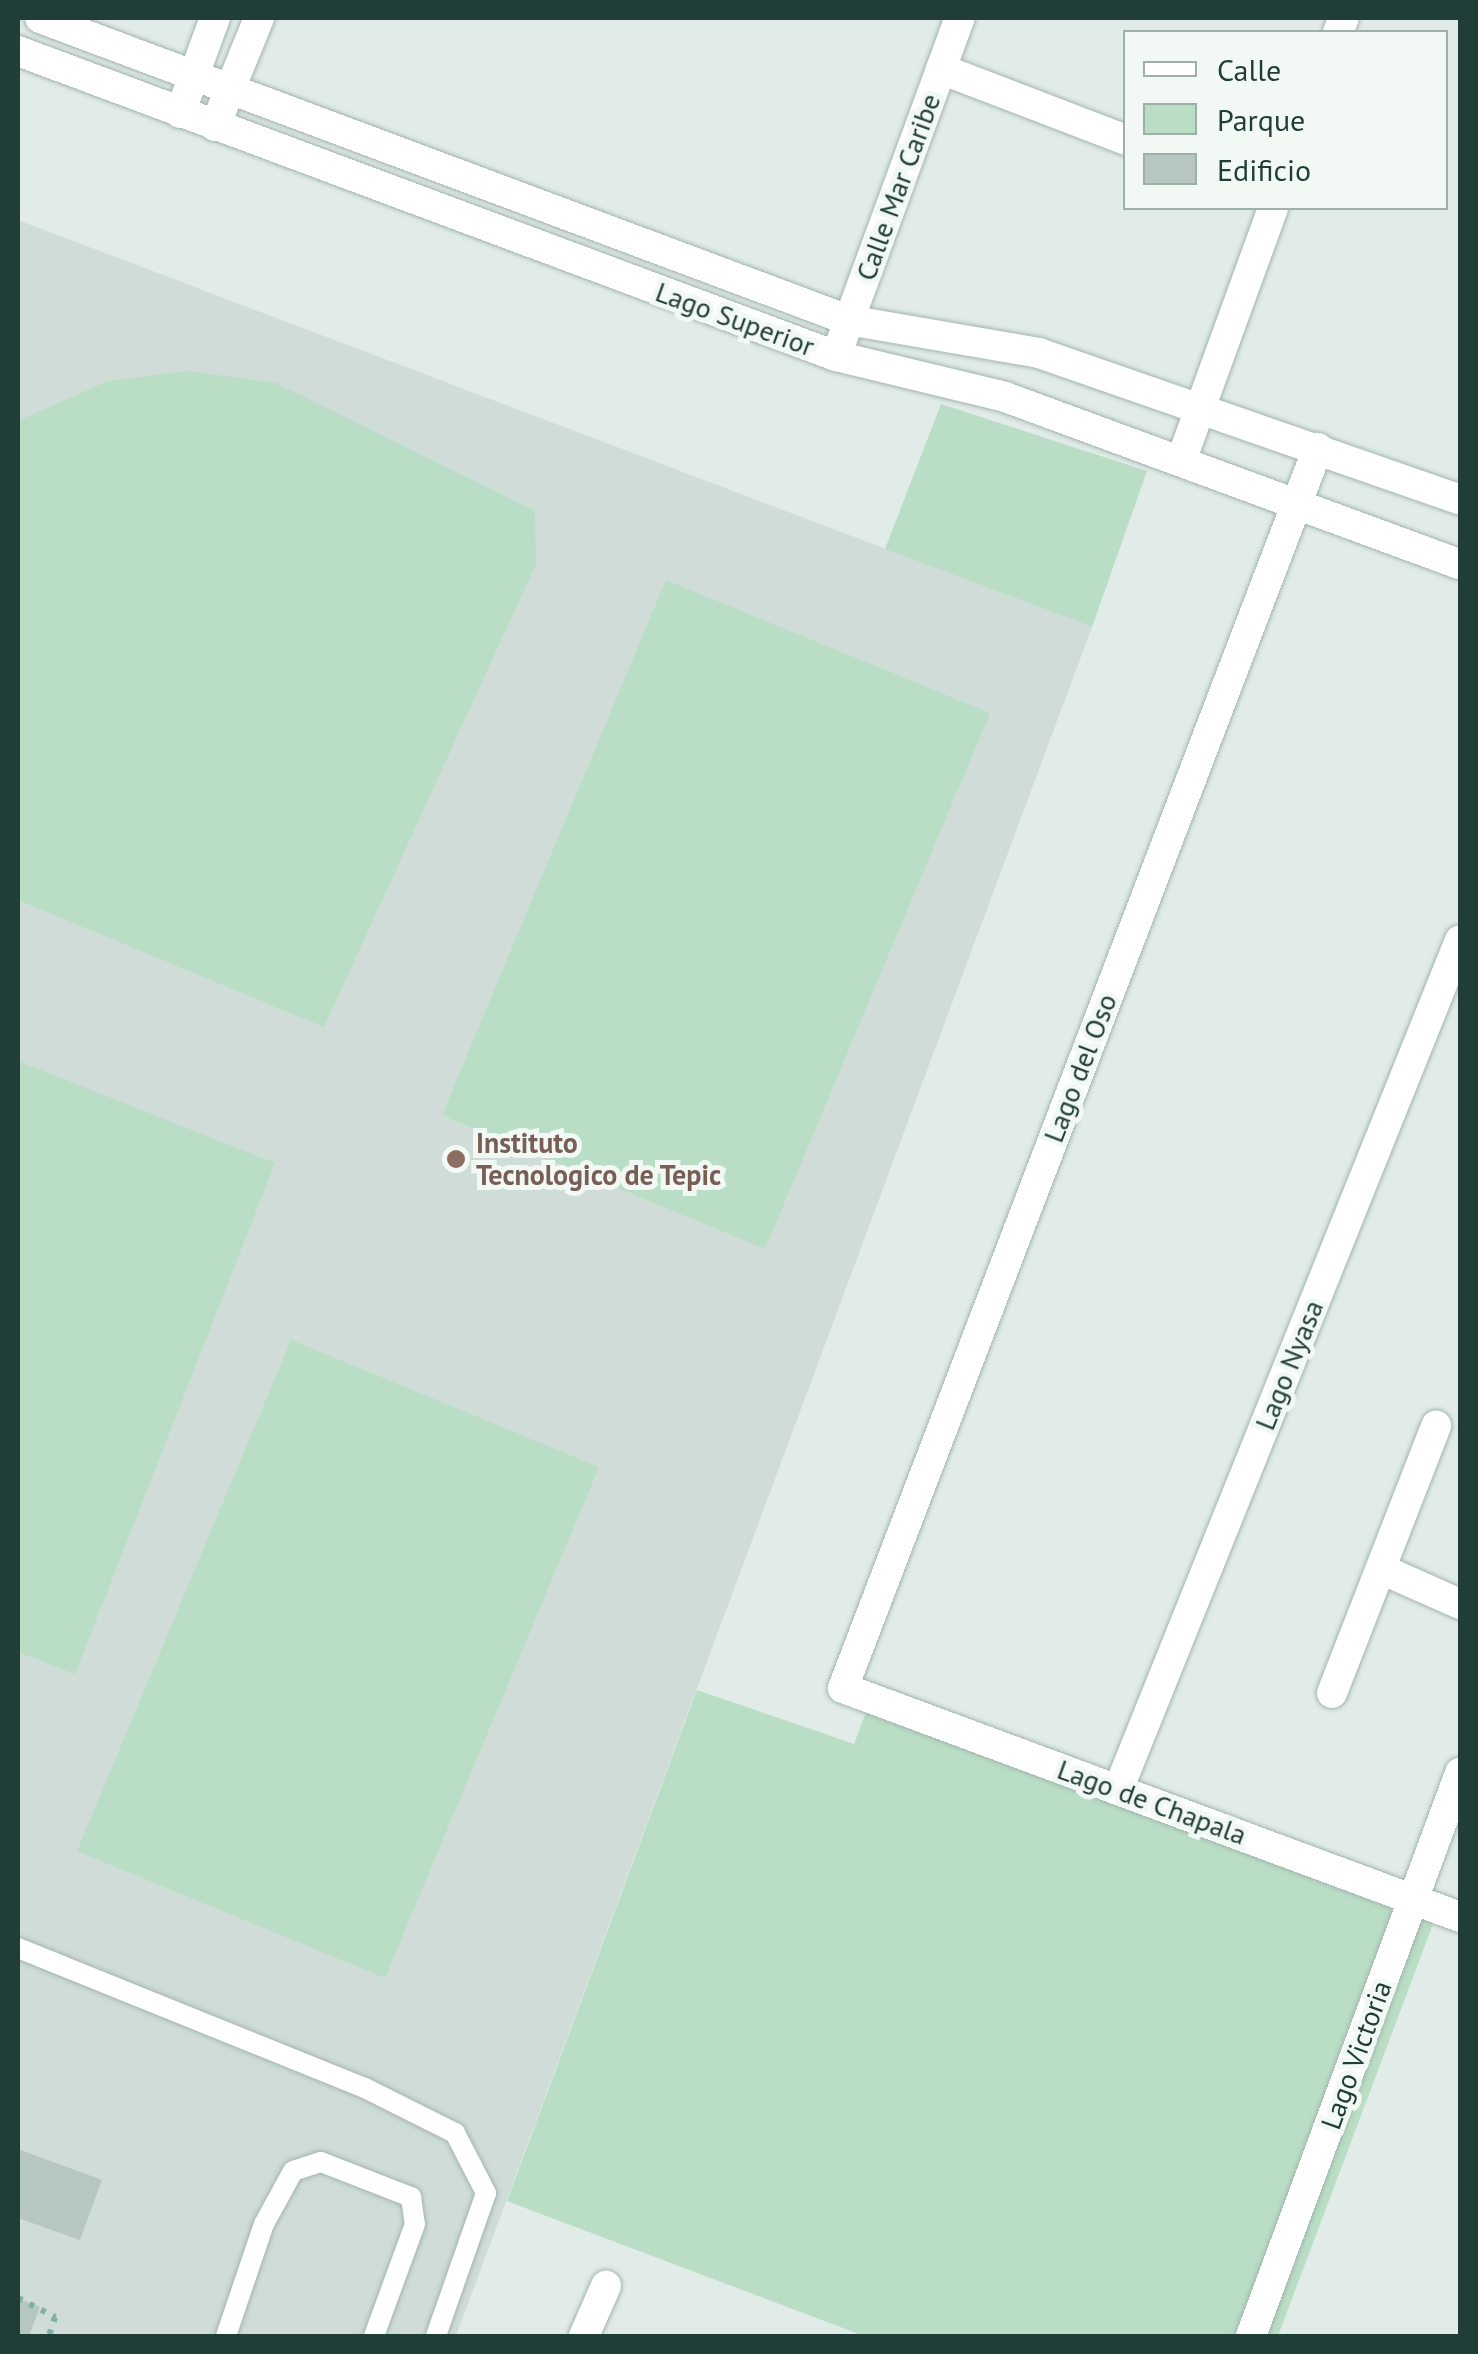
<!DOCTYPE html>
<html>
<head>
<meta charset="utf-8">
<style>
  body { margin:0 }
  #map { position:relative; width:1478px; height:2354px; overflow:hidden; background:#e1ece8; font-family:"PT Sans",sans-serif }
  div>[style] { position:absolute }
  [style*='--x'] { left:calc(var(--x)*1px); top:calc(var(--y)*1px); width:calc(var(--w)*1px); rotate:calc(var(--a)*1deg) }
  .built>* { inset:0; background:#cfdcd7 }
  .green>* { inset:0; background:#b9dec5 }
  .building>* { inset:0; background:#b6c7c1 }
  .path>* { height:6px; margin-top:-3px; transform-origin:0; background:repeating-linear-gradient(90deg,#80b1a4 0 5px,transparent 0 13px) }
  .roads { filter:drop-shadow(0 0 2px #a3b4af) drop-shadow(0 0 2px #a3b4af) }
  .service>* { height:20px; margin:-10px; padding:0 10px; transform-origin:10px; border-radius:10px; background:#fff }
  .minor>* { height:30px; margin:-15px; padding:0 15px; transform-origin:15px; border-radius:15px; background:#fff }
  .tertiary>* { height:30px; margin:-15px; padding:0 15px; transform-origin:15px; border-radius:15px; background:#fff }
  .dots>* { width:28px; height:28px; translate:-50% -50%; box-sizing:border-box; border:5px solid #f2f9f5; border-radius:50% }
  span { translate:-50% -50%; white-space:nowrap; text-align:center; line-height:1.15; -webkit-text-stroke:10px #f2f9f5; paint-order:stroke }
  .street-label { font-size:28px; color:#203e37 }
  .education-label { font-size:28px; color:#785e54; font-weight:700 }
  .left { translate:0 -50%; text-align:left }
  .frame { position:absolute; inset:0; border:20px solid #203e37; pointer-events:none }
  .legend { position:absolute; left:1123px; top:30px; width:325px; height:180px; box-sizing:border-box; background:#f2f9f5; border:2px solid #9eaea9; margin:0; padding:12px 18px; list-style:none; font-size:30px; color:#203e37 }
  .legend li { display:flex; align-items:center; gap:20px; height:50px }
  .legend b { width:50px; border:2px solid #9eaea9 }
</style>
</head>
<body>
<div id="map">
  <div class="built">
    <i style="clip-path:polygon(18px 220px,1092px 627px,456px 2336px,18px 2336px)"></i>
  </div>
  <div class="green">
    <i style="clip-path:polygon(187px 371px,276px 383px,535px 511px,536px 564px,324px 1027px,18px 900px,18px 421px,108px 381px)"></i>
    <i style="clip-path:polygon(941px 404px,1147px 471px,1092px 627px,885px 549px)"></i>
    <i style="clip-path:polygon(666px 580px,990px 713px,765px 1249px,442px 1115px)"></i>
    <i style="clip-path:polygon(18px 1061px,275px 1163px,75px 1674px,18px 1652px)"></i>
    <i style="clip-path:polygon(291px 1340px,599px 1467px,385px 1978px,77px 1851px)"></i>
    <i style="clip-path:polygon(697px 1690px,854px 1744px,868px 1707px,1436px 1916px,1278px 2336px,864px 2336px,507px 2201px)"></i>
  </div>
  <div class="building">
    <i style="clip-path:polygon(18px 2149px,102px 2180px,80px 2240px,18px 2218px)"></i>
    <i style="clip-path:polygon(18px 2298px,40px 2307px,29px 2336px,18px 2336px)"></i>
  </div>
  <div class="path">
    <i style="--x:18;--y:2298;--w:42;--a:27.2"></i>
    <i style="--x:55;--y:2317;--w:20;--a:108"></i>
  </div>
  <div class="roads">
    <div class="service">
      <i style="--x:18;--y:1948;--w:374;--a:22"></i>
      <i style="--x:365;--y:2088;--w:101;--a:26.6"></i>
      <i style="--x:455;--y:2133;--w:68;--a:62.7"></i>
      <i style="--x:486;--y:2193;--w:151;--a:109.3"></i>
      <i style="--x:226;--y:2336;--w:118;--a:-71.3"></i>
      <i style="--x:264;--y:2224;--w:60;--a:-61.3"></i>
      <i style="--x:293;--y:2171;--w:29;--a:-18"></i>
      <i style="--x:321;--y:2162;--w:97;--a:21.3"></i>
      <i style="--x:411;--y:2197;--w:27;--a:82"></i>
      <i style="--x:415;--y:2224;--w:119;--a:110.1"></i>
    </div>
    <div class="minor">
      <i style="--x:1338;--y:32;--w:15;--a:-67"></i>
      <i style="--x:941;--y:69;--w:198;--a:21"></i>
      <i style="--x:180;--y:113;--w:101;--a:-69.8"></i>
      <i style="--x:215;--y:126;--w:117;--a:-67.8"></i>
      <i style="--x:836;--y:356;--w:360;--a:-69.9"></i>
      <i style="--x:1318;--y:448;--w:1328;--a:110.96"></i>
      <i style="--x:843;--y:1688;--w:658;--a:20.36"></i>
      <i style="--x:1181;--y:461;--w:269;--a:-70"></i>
      <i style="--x:1381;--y:1569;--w:86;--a:23.9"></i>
      <i style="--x:1332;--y:1693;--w:287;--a:-68.7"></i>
      <i style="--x:1118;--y:1790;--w:916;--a:-68.08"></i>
      <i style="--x:584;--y:2336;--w:55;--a:-66.3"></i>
      <i style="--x:1251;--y:2336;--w:601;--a:-69.63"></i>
    </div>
    <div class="tertiary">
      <i style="--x:40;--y:18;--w:863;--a:20.49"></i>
      <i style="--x:848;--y:320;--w:194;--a:9.8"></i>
      <i style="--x:1039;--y:353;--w:446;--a:19.2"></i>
      <i style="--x:18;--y:51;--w:873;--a:20.45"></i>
      <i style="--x:836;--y:356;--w:174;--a:13.6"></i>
      <i style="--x:1005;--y:397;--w:485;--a:20.2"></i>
    </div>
  </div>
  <div class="dots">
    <i style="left:456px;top:1159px;background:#8d6e63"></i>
  </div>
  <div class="street-label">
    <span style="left:898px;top:187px;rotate:-70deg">Calle Mar Caribe</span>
    <span style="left:735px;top:319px;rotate:20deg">Lago Superior</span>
    <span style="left:1080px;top:1068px;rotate:-69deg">Lago del Oso</span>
    <span style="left:1289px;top:1365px;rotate:-68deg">Lago Nyasa</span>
    <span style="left:1152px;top:1802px;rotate:20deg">Lago de Chapala</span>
    <span style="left:1356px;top:2055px;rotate:-70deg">Lago Victoria</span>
  </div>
  <div class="education-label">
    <span class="left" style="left:476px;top:1159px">Instituto<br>Tecnologico de Tepic</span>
  </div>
  <div class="frame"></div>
  <ul class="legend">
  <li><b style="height:12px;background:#fff"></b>Calle</li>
  <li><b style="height:28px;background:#b9dec5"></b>Parque</li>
  <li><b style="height:28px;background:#b6c7c1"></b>Edificio</li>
  </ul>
</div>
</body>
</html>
